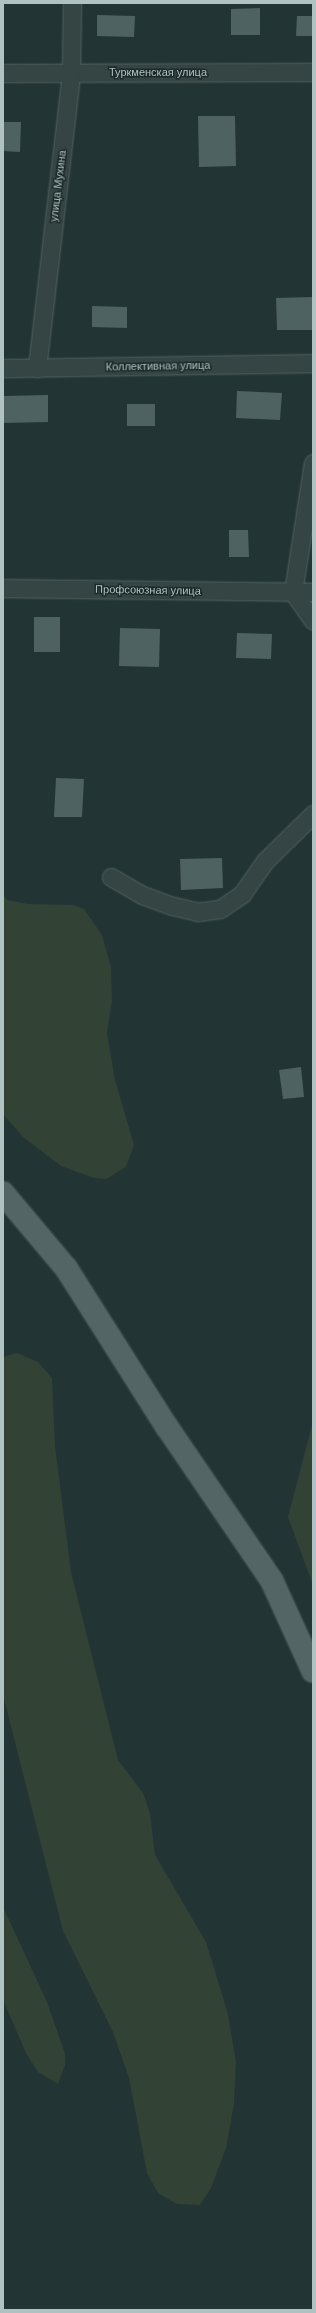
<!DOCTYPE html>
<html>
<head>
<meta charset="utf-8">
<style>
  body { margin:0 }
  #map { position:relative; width:316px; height:2313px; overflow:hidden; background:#223433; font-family:Arial,sans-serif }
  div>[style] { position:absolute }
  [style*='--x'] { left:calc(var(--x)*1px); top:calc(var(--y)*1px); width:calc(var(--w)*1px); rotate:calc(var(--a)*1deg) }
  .green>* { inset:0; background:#324336 }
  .building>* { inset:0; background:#4e6361 }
  .roads { filter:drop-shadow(0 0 1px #536362) drop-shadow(0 0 1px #536362) }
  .street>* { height:17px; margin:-8.5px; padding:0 8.5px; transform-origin:8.5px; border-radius:8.5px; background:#354544 }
  .primary>* { height:22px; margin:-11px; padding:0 11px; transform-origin:11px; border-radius:11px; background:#536564 }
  span { translate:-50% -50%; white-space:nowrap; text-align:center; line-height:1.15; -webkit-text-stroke:3px #1b2a29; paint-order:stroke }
  .street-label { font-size:11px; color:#b0c2c1 }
  .frame { position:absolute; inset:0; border:4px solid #b0c2c1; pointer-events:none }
</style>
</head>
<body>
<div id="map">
  <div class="green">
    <i style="clip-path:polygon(3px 894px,7px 900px,28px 904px,73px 905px,84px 909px,102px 935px,111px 967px,112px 1000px,107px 1033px,115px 1080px,134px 1145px,126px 1167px,106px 1179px,94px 1178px,61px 1166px,23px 1137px,3px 1114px)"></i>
    <i style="clip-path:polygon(17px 1353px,38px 1362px,52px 1378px,55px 1446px,71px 1572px,118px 1760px,143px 1793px,150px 1813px,155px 1855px,206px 1942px,228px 2014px,236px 2062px,234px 2104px,226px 2148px,211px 2188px,200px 2205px,177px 2204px,158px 2193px,147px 2173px,129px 2078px,113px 2032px,63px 1931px,3px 1695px,3px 1357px)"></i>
    <i style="clip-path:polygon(313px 1421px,313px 1585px,288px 1517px)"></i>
    <i style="clip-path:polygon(3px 1907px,47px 2002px,65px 2054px,65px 2065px,58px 2084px,38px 2072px,26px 2053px,3px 2000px)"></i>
  </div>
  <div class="building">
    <i style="clip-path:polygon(260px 8px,260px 35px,231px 35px,231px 9px)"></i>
    <i style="clip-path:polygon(97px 15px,135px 16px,134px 37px,97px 36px)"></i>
    <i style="clip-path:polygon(297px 16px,313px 16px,313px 36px,296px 36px)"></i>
    <i style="clip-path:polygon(198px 116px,235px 116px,236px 166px,199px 167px)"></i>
    <i style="clip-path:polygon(3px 122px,21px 122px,20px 152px,3px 151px)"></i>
    <i style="clip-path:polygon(313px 297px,313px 330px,277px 330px,276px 298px)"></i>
    <i style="clip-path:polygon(92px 306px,127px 307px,127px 328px,92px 327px)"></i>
    <i style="clip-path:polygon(237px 391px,282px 393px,280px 420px,236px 418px)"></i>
    <i style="clip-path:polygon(48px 395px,48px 422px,3px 423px,3px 396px)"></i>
    <i style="clip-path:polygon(127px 404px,155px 404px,155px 426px,127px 426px)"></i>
    <i style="clip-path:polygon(229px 530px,248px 530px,249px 557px,229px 557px)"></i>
    <i style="clip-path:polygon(34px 617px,60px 617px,60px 652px,34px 652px)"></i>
    <i style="clip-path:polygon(120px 628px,160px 629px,159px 667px,119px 666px)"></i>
    <i style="clip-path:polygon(237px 633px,272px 634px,271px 659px,236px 658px)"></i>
    <i style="clip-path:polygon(56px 778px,84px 779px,82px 817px,54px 817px)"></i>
    <i style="clip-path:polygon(222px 858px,223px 888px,181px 890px,180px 859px)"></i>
    <i style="clip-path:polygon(301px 1067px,304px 1097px,283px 1099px,279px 1070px)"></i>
  </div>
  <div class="roads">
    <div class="street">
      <i style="--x:3;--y:73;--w:310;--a:-0.2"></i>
      <i style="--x:3;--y:368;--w:310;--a:-0.9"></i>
      <i style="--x:37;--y:368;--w:298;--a:-83.4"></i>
      <i style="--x:71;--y:72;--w:69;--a:-89.2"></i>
      <i style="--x:313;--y:463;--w:131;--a:98.8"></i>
      <i style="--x:293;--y:592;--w:35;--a:55"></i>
      <i style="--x:3;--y:588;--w:310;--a:0.7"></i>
      <i style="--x:111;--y:877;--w:36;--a:30"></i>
      <i style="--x:142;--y:895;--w:33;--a:20"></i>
      <i style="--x:173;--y:906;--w:26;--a:13"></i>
      <i style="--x:198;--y:912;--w:22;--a:-8"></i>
      <i style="--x:220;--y:909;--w:27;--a:-34"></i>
      <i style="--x:242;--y:894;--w:40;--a:-55.1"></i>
      <i style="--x:265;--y:861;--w:67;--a:-44.4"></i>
    </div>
    <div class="primary">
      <i style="--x:3;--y:1193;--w:98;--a:50"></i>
      <i style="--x:66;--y:1268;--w:188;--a:57.6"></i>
      <i style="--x:167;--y:1427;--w:186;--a:55.7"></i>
      <i style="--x:272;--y:1581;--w:99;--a:65.5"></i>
    </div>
  </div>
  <div class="street-label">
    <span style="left:158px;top:72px">Туркменская улица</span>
    <span style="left:58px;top:186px;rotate:-83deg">улица Мухина</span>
    <span style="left:158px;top:366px;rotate:-1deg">Коллективная улица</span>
    <span style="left:148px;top:590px;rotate:1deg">Профсоюзная улица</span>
  </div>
  <div class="frame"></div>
</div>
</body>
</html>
